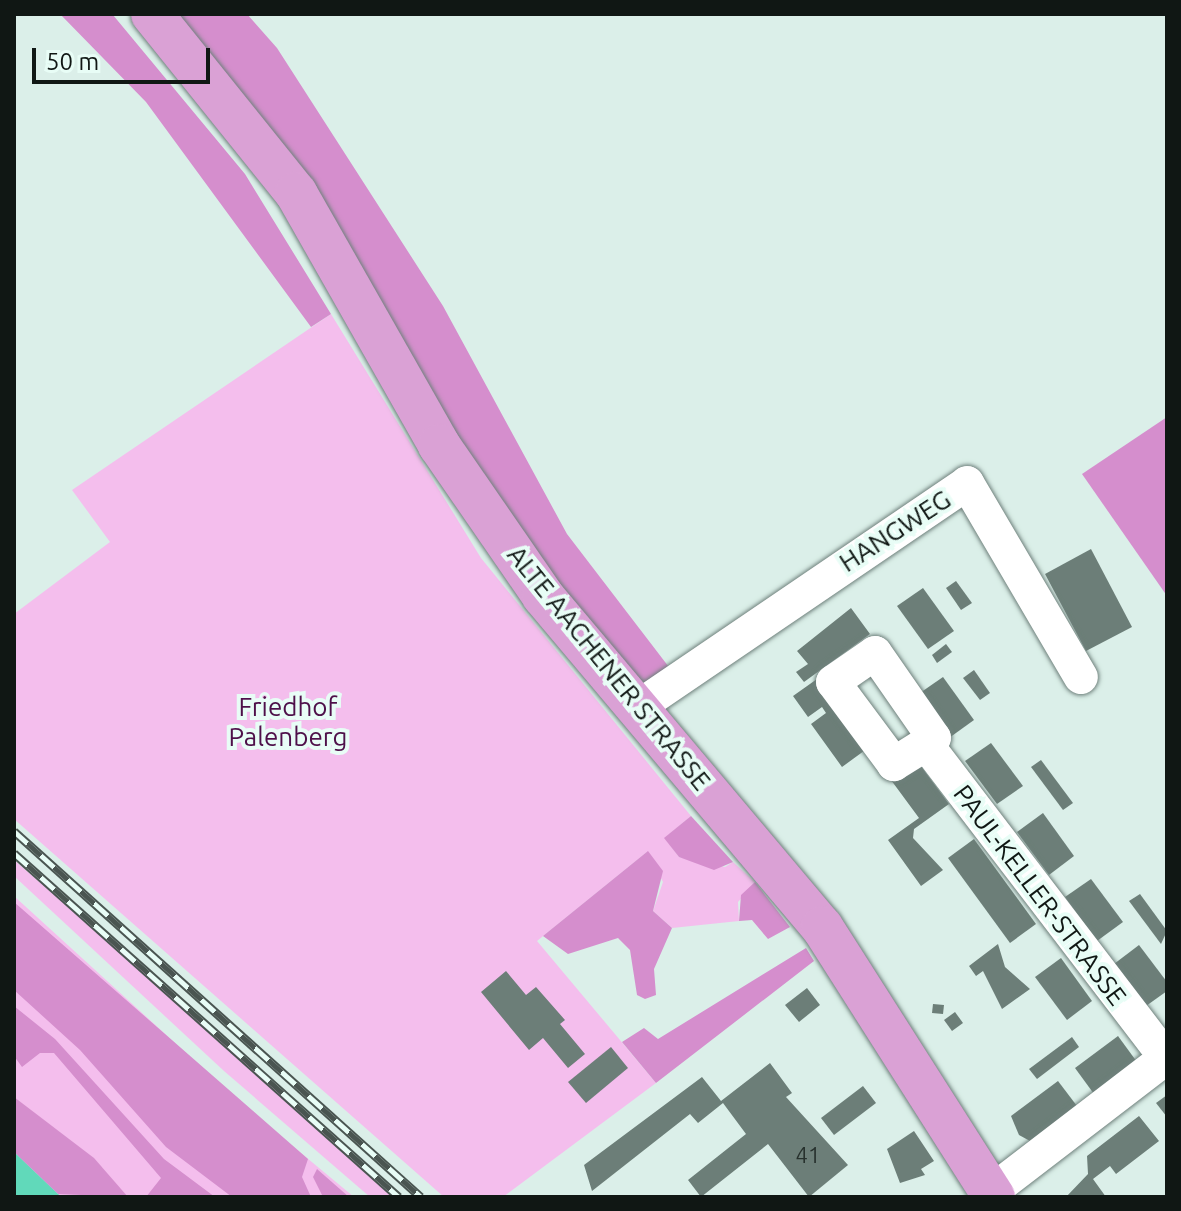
<!DOCTYPE html>
<html>
<head>
<meta charset="utf-8">
<style>
  body { margin:0 }
  #map { position:relative; width:1181px; height:1211px; overflow:hidden; background:#dbefe9; font-family:Ubuntu,sans-serif }
  div>[style] { position:absolute }
  [style*='--x'] { left:calc(var(--x)*1px); top:calc(var(--y)*1px); width:calc(var(--w)*1px); rotate:calc(var(--a)*1deg) }
  .green>* { inset:0; background:#f4beed }
  .forest>* { inset:0; background:#d58ecd }
  .water>* { inset:0; background:#61d9ba }
  .building>* { inset:0; background:#6c7e78 }
  .roads { filter:drop-shadow(0 0 2px #6f817c) drop-shadow(0 0 2px #6f817c) }
  .minor>* { height:34px; margin:-17px; padding:0 17px; transform-origin:17px; border-radius:17px; background:#fff }
  .major>* { height:42px; margin:-21px; padding:0 21px; transform-origin:21px; border-radius:21px; background:#daa1d5 }
  .rail>* { height:9px; margin-top:-4.5px; transform-origin:0; background:repeating-linear-gradient(90deg,#e8fdf6 0 18px,#4a5551 0 36px); box-sizing:border-box; border-block:2px solid #4a5551 }
  span { translate:-50% -50%; white-space:nowrap; text-align:center; line-height:1.15; -webkit-text-stroke:8px #e8fdf6; paint-order:stroke }
  .number-label { font-size:22px; color:#27312d }
  .number-label span { -webkit-text-stroke-width:0 }
  .street-label { font-size:26px; color:#101714 }
  .park-label { font-size:26px; color:#4e104a }
  .frame { position:absolute; inset:0; border:16px solid #101714; pointer-events:none }
  .scale { position:absolute; left:32px; top:48px; width:178px; height:36px; box-sizing:border-box; border:4px solid #101714; border-top:0; padding-left:10px; font-size:24px; line-height:28px; white-space:nowrap; color:#101714; -webkit-text-stroke:6px #e8fdf6; paint-order:stroke }
</style>
</head>
<body>
<div id="map">
  <div class="green">
    <i style="clip-path:polygon(331px 314px,481px 558px,691px 816px,665px 838px,679px 857px,725px 867px,733px 862px,755px 882px,738px 902px,739px 921px,672px 928px,653px 911px,663px 882px,647px 852px,537px 941px,656px 1083px,503px 1197px,444px 1197px,14px 819px,14px 614px,110px 542px,72px 490px)"></i>
    <i style="clip-path:polygon(14px 860px,177px 1000px,394px 1197px,370px 1197px,224px 1071px,14px 876px)"></i>
    <i style="clip-path:polygon(14px 896px,243px 1105px,354px 1197px,14px 1197px)"></i>
  </div>
  <div class="forest">
    <i style="clip-path:polygon(60px 14px,113px 15px,245px 174px,331px 314px,311px 327px,146px 102px)"></i>
    <i style="clip-path:polygon(171px 14px,247px 14px,277px 48px,443px 306px,567px 534px,675px 675px,643px 696px,527px 547px)"></i>
    <i style="clip-path:polygon(1167px 417px,1167px 596px,1082px 474px)"></i>
    <i style="clip-path:polygon(691px 816px,733px 862px,714px 870px,679px 857px,664px 838px)"></i>
    <i style="clip-path:polygon(648px 851px,663px 871px,653px 911px,672px 928px,654px 969px,656px 995px,645px 999px,637px 995px,630px 950px,618px 938px,568px 954px,543px 936px)"></i>
    <i style="clip-path:polygon(755px 882px,790px 927px,768px 939px,752px 920px,739px 921px,741px 895px)"></i>
    <i style="clip-path:polygon(14px 902px,308px 1159px,302px 1177px,311px 1197px,232px 1197px,166px 1147px,80px 1050px,14px 990px)"></i>
    <i style="clip-path:polygon(806px 948px,814px 961px,656px 1083px,622px 1042px,644px 1028px,658px 1039px)"></i>
    <i style="clip-path:polygon(14px 1006px,55px 1039px,164px 1159px,215px 1197px,146px 1197px,161px 1178px,54px 1053px,40px 1053px,22px 1067px,14px 1056px)"></i>
    <i style="clip-path:polygon(14px 1097px,94px 1158px,128px 1197px,58px 1194px,14px 1152px)"></i>
    <i style="clip-path:polygon(317px 1169px,349px 1197px,323px 1197px,313px 1177px)"></i>
  </div>
  <div class="water">
    <i style="clip-path:polygon(14px 1152px,58px 1194px,62px 1197px,14px 1197px)"></i>
  </div>
  <div class="building">
    <i style="clip-path:polygon(1091px 549px,1132px 627px,1086px 651px,1045px 574px)"></i>
    <i style="clip-path:polygon(956px 581px,972px 603px,961px 610px,946px 588px)"></i>
    <i style="clip-path:polygon(923px 588px,954px 631px,928px 649px,897px 606px)"></i>
    <i style="clip-path:polygon(851px 608px,870px 634px,804px 682px,796px 672px,808px 664px,797px 651px)"></i>
    <i style="clip-path:polygon(946px 644px,952px 652px,937px 663px,932px 655px)"></i>
    <i style="clip-path:polygon(974px 670px,990px 693px,980px 700px,963px 678px)"></i>
    <i style="clip-path:polygon(943px 677px,974px 720px,949px 738px,917px 695px)"></i>
    <i style="clip-path:polygon(817px 679px,868px 748px,842px 767px,811px 724px,826px 713px,822px 707px,808px 717px,793px 696px)"></i>
    <i style="clip-path:polygon(991px 743px,1023px 786px,997px 804px,965px 761px)"></i>
    <i style="clip-path:polygon(1041px 760px,1073px 803px,1063px 810px,1031px 767px)"></i>
    <i style="clip-path:polygon(917px 761px,949px 804px,914px 829px,913px 838px,943px 870px,921px 886px,888px 840px,919px 818px,891px 780px)"></i>
    <i style="clip-path:polygon(1043px 813px,1074px 856px,1049px 875px,1017px 832px)"></i>
    <i style="clip-path:polygon(974px 839px,1036px 924px,1010px 943px,948px 858px)"></i>
    <i style="clip-path:polygon(1091px 879px,1123px 922px,1097px 941px,1065px 897px)"></i>
    <i style="clip-path:polygon(1140px 894px,1167px 931px,1161px 944px,1129px 901px)"></i>
    <i style="clip-path:polygon(998px 944px,1005px 967px,1030px 989px,1002px 1009px,983px 971px,976px 976px,969px 966px)"></i>
    <i style="clip-path:polygon(1139px 945px,1167px 982px,1167px 991px,1146px 1006px,1114px 964px)"></i>
    <i style="clip-path:polygon(1061px 958px,1092px 1001px,1067px 1020px,1035px 977px)"></i>
    <i style="clip-path:polygon(506px 971px,526px 995px,536px 987px,565px 1020px,560px 1024px,585px 1054px,568px 1068px,543px 1038px,529px 1050px,481px 992px)"></i>
    <i style="clip-path:polygon(807px 988px,820px 1005px,799px 1022px,785px 1005px)"></i>
    <i style="clip-path:polygon(933px 1004px,944px 1005px,943px 1014px,932px 1013px)"></i>
    <i style="clip-path:polygon(955px 1012px,963px 1023px,952px 1031px,944px 1020px)"></i>
    <i style="clip-path:polygon(1118px 1036px,1137px 1062px,1094px 1094px,1075px 1068px)"></i>
    <i style="clip-path:polygon(1072px 1037px,1079px 1047px,1037px 1079px,1029px 1069px)"></i>
    <i style="clip-path:polygon(611px 1047px,628px 1068px,586px 1103px,568px 1082px)"></i>
    <i style="clip-path:polygon(770px 1063px,792px 1093px,786px 1097px,848px 1165px,809px 1197px,768px 1144px,701px 1197px,688px 1180px,746px 1134px,723px 1103px,698px 1123px,690px 1114px,592px 1191px,584px 1165px,702px 1077px,721px 1101px)"></i>
    <i style="clip-path:polygon(1058px 1081px,1077px 1106px,1030px 1141px,1019px 1135px,1011px 1116px)"></i>
    <i style="clip-path:polygon(863px 1086px,876px 1103px,834px 1135px,821px 1118px)"></i>
    <i style="clip-path:polygon(1167px 1095px,1167px 1117px,1156px 1103px)"></i>
    <i style="clip-path:polygon(1139px 1116px,1159px 1141px,1116px 1174px,1110px 1166px,1093px 1179px,1106px 1197px,1066px 1197px,1088px 1174px,1087px 1156px)"></i>
    <i style="clip-path:polygon(914px 1131px,934px 1161px,921px 1169px,925px 1175px,900px 1183px,887px 1149px)"></i>
  </div>
  <div class="roads">
    <div class="minor">
      <i style="--x:638;--y:707;--w:398;--a:-34.2"></i>
      <i style="--x:967;--y:483;--w:225;--a:59.6"></i>
      <i style="--x:926;--y:744;--w:38;--a:148"></i>
      <i style="--x:894;--y:764;--w:102;--a:-126.6"></i>
      <i style="--x:833;--y:682;--w:51;--a:-34.6"></i>
      <i style="--x:875;--y:653;--w:103;--a:55.2"></i>
      <i style="--x:934;--y:738;--w:10;--a:143"></i>
      <i style="--x:926;--y:744;--w:377;--a:52.6"></i>
      <i style="--x:991;--y:1192;--w:212;--a:-37.5"></i>
    </div>
    <div class="major">
      <i style="--x:152;--y:14;--w:230;--a:51.2"></i>
      <i style="--x:296;--y:193;--w:290;--a:60.4"></i>
      <i style="--x:439;--y:445;--w:183;--a:55.4"></i>
      <i style="--x:543;--y:596;--w:433;--a:49.9"></i>
      <i style="--x:822;--y:927;--w:320;--a:57.5"></i>
    </div>
  </div>
  <div class="rail">
    <i style="--x:14;--y:831;--w:547;--a:41.96"></i>
    <i style="--x:14;--y:853;--w:516;--a:41.78"></i>
  </div>
  <div class="number-label">
    <span style="left:808px;top:1155px">41</span>
  </div>
  <div class="street-label">
    <span style="left:895px;top:531px;rotate:-33deg">HANGWEG</span>
    <span style="left:609px;top:668px;rotate:51deg">ALTE AACHENER STRASSE</span>
    <span style="left:1040px;top:895px;rotate:53deg">PAUL-KELLER-STRASSE</span>
  </div>
  <div class="park-label">
    <span style="left:288px;top:722px">Friedhof<br>Palenberg</span>
  </div>
  <div class="frame"></div>
  <div class="scale">50 m</div>
</div>
</body>
</html>
